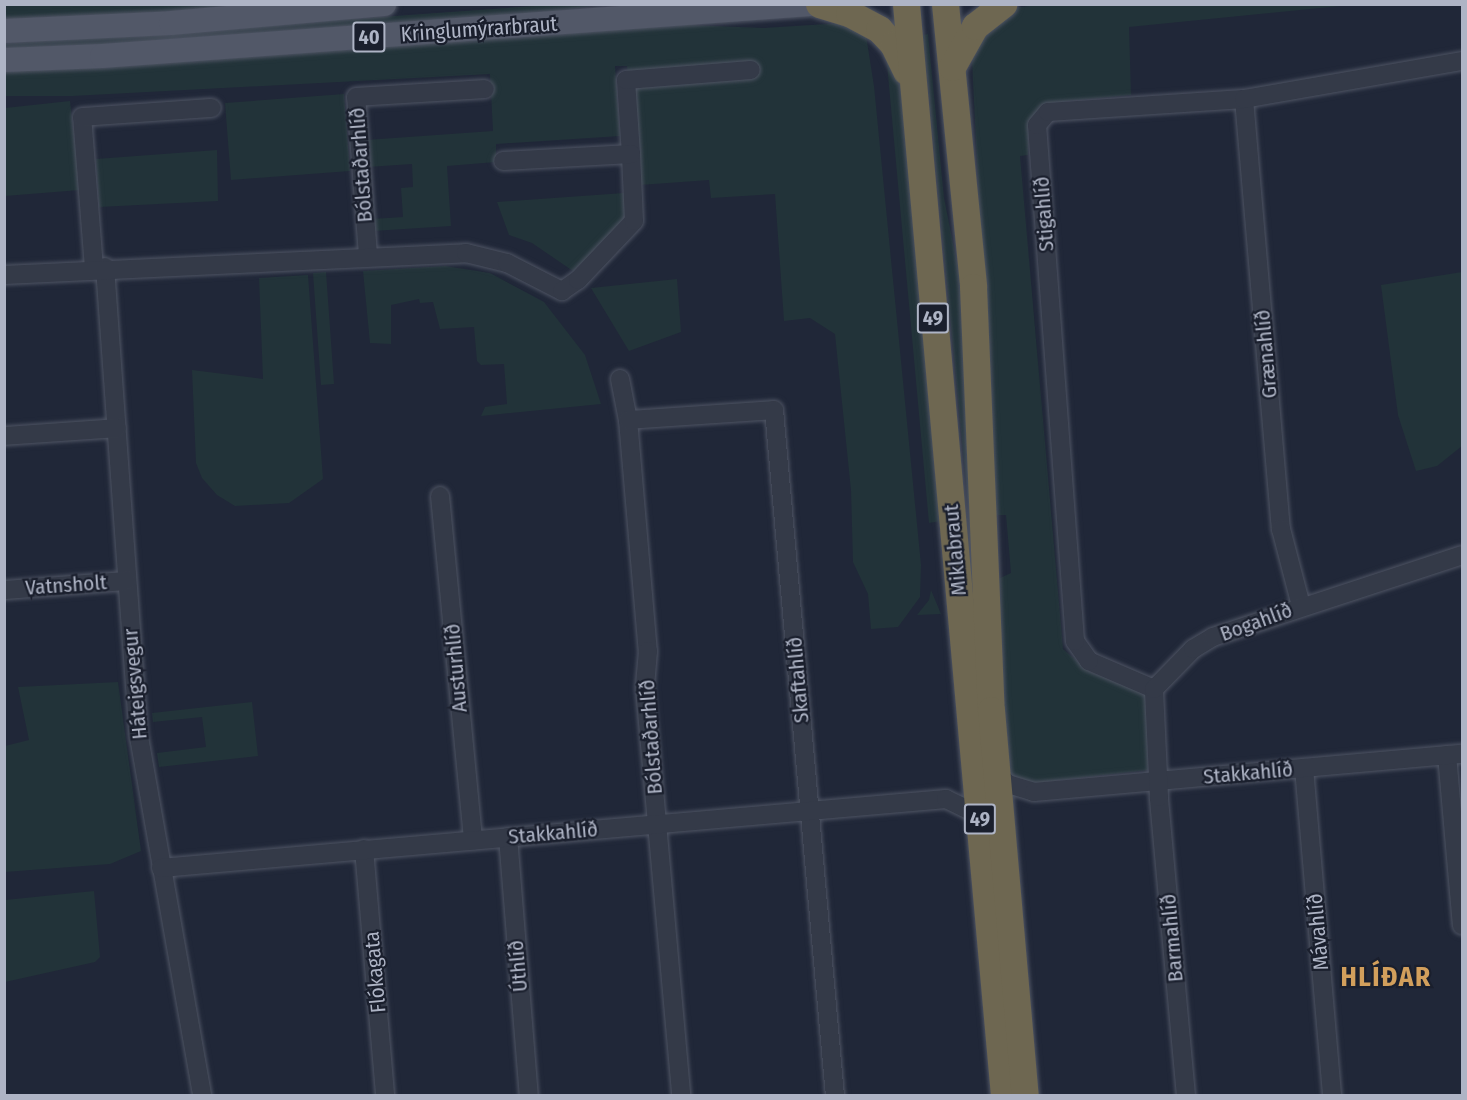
<!DOCTYPE html>
<html>
<head>
<meta charset="utf-8">
<style>
  body { margin:0 }
  #map { position:relative; width:1467px; height:1100px; overflow:hidden; background:#202738; font-family:"Fira Sans Condensed",sans-serif }
  div>[style] { position:absolute }
  [style*='--x'] { left:calc(var(--x)*1px); top:calc(var(--y)*1px); width:calc(var(--w)*1px); rotate:calc(var(--a)*1deg) }
  .green>* { inset:0; background:#223339 }
  .roads { filter:drop-shadow(0 0 2px #4e5463) drop-shadow(0 0 2px #4e5463) }
  .minor>* { height:18px; margin:-9px; padding:0 9px; transform-origin:9px; border-radius:9px; background:#343a48 }
  .major>* { height:24px; margin:-12px; padding:0 12px; transform-origin:12px; border-radius:12px; background:#525868 }
  .highway>* { height:27px; margin:-13.5px; padding:0 13.5px; transform-origin:13.5px; border-radius:13.5px; background:#6e6751 }
  span { translate:-50% -50%; white-space:nowrap; text-align:center; line-height:1.15; -webkit-text-stroke:4.5px #1a1f2d; paint-order:stroke }
  .shield-label span { padding:2px 4px; background:#1a1f2d; border:2px solid; border-radius:4px; -webkit-text-stroke-width:0 }
  .shield-label { font-size:20px; color:#aeb4c5; font-weight:700 }
  .street-label { font-size:21px; color:#aeb4c5 }
  .district-label { font-size:27px; color:#d29f5c; font-weight:700; letter-spacing:1.5px }
  .frame { position:absolute; inset:0; border:6px solid #aeb4c5; pointer-events:none }
</style>
</head>
<body>
<div id="map">
  <div class="green">
    <i style="clip-path:polygon(1046px 4px,1350px 5px,1129px 27px,1131px 95px,1066px 101px,1041px 110px,1029px 124px,1028px 155px,1020px 156px,1063px 649px,1090px 672px,1147px 695px,1148px 770px,1025px 784px,1003px 770px,998px 579px,1011px 573px,1006px 515px,994px 515px,972px 60px,979px 32px,1012px 8px)"></i>
    <i style="clip-path:polygon(4px 5px,313px 5px,5px 24px)"></i>
    <i style="clip-path:polygon(548px 5px,598px 5px,539px 14px,5px 52px,4px 44px)"></i>
    <i style="clip-path:polygon(843px 23px,866px 35px,874px 86px,921px 565px,920px 597px,898px 627px,871px 629px,868px 594px,853px 562px,851px 490px,835px 334px,810px 318px,784px 321px,775px 194px,711px 198px,709px 180px,640px 185px,627px 66px,615px 66px,620px 136px,496px 144px,496px 162px,447px 166px,451px 226px,373px 231px,372px 219px,403px 217px,401px 188px,413px 187px,412px 164px,368px 167px,366px 140px,493px 131px,490px 74px,72px 96px,5px 96px,4px 70px,688px 25px,764px 28px)"></i>
    <i style="clip-path:polygon(928px 34px,944px 198px,959px 273px,977px 591px,970px 614px,968px 503px,923px 35px)"></i>
    <i style="clip-path:polygon(885px 42px,900px 66px,941px 521px,929px 523px)"></i>
    <i style="clip-path:polygon(344px 94px,350px 171px,231px 180px,225px 103px)"></i>
    <i style="clip-path:polygon(70px 101px,80px 190px,5px 196px,5px 108px)"></i>
    <i style="clip-path:polygon(217px 150px,218px 201px,99px 207px,96px 159px)"></i>
    <i style="clip-path:polygon(624px 193px,626px 214px,621px 226px,573px 271px,532px 243px,509px 235px,497px 202px)"></i>
    <i style="clip-path:polygon(445px 266px,490px 273px,544px 302px,585px 355px,601px 404px,481px 416px,485px 407px,507px 404px,504px 364px,481px 365px,477px 361px,474px 327px,440px 329px,433px 302px,420px 303px,419px 299px,391px 305px,391px 344px,370px 343px,363px 271px)"></i>
    <i style="clip-path:polygon(326px 272px,334px 384px,321px 385px,313px 273px)"></i>
    <i style="clip-path:polygon(1462px 272px,1462px 446px,1437px 466px,1416px 471px,1398px 415px,1381px 285px)"></i>
    <i style="clip-path:polygon(308px 275px,323px 479px,289px 503px,235px 506px,217px 495px,202px 478px,196px 463px,192px 370px,263px 379px,259px 278px)"></i>
    <i style="clip-path:polygon(677px 279px,681px 332px,629px 351px,591px 288px)"></i>
    <i style="clip-path:polygon(931px 590px,941px 614px,917px 615px,929px 600px)"></i>
    <i style="clip-path:polygon(118px 682px,141px 851px,110px 864px,5px 872px,5px 746px,29px 740px,18px 687px)"></i>
    <i style="clip-path:polygon(252px 702px,258px 756px,159px 767px,157px 753px,206px 747px,202px 717px,153px 722px,152px 713px)"></i>
    <i style="clip-path:polygon(94px 891px,100px 957px,95px 962px,5px 982px,5px 900px)"></i>
  </div>
  <div class="roads">
    <div class="minor">
      <i style="--x:1244;--y:99;--w:432;--a:85.1"></i>
      <i style="--x:1281;--y:529;--w:80;--a:75.4"></i>
      <i style="--x:631;--y:154;--w:74;--a:-93.9"></i>
      <i style="--x:626;--y:80;--w:125;--a:-4.6"></i>
      <i style="--x:368;--y:255;--w:158;--a:-94.3"></i>
      <i style="--x:356;--y:97;--w:129;--a:-3.5"></i>
      <i style="--x:105;--y:267;--w:471;--a:85.9"></i>
      <i style="--x:139;--y:737;--w:364;--a:80"></i>
      <i style="--x:94;--y:268;--w:151;--a:-94.5"></i>
      <i style="--x:82;--y:117;--w:130;--a:-4"></i>
      <i style="--x:4;--y:275;--w:463;--a:-2.7"></i>
      <i style="--x:466;--y:253;--w:42;--a:13.7"></i>
      <i style="--x:507;--y:263;--w:62;--a:27"></i>
      <i style="--x:562;--y:291;--w:19;--a:-35"></i>
      <i style="--x:578;--y:280;--w:81;--a:-46.5"></i>
      <i style="--x:634;--y:221;--w:67;--a:-92.6"></i>
      <i style="--x:631;--y:154;--w:128;--a:176.9"></i>
      <i style="--x:620;--y:379;--w:42;--a:79"></i>
      <i style="--x:628;--y:420;--w:232;--a:85.1"></i>
      <i style="--x:648;--y:651;--w:38;--a:95"></i>
      <i style="--x:645;--y:689;--w:409;--a:84.9"></i>
      <i style="--x:628;--y:420;--w:146;--a:-3.9"></i>
      <i style="--x:774;--y:410;--w:689;--a:84.92"></i>
      <i style="--x:4;--y:436;--w:113;--a:-4"></i>
      <i style="--x:440;--y:496;--w:346;--a:84.5"></i>
      <i style="--x:4;--y:590;--w:123;--a:-4.2"></i>
      <i style="--x:1154;--y:689;--w:71;--a:-156.7"></i>
      <i style="--x:1089;--y:661;--w:24;--a:-125"></i>
      <i style="--x:1075;--y:641;--w:517;--a:-94.21"></i>
      <i style="--x:1037;--y:125;--w:17;--a:-50"></i>
      <i style="--x:1048;--y:112;--w:196;--a:-3.8"></i>
      <i style="--x:1244;--y:99;--w:221;--a:-9.9"></i>
      <i style="--x:1447;--y:755;--w:171;--a:85"></i>
      <i style="--x:1304;--y:768;--w:329;--a:85.1"></i>
      <i style="--x:996;--y:772;--w:17;--a:45"></i>
      <i style="--x:1008;--y:784;--w:27;--a:17"></i>
      <i style="--x:1034;--y:792;--w:430;--a:-5.1"></i>
      <i style="--x:508;--y:837;--w:260;--a:85.4"></i>
      <i style="--x:364;--y:849;--w:248;--a:85.1"></i>
      <i style="--x:161;--y:868;--w:788;--a:-5.02"></i>
      <i style="--x:946;--y:799;--w:28;--a:26"></i>
      <i style="--x:971;--y:811;--w:16;--a:55"></i>
      <i style="--x:1186;--y:1096;--w:300;--a:-95.2"></i>
      <i style="--x:1159;--y:797;--w:108;--a:-92.7"></i>
      <i style="--x:1154;--y:689;--w:56;--a:-45.7"></i>
      <i style="--x:1193;--y:649;--w:23;--a:-31"></i>
      <i style="--x:1213;--y:637;--w:262;--a:-18.2"></i>
    </div>
    <div class="major">
      <i style="--x:4;--y:31;--w:167;--a:-2.7"></i>
      <i style="--x:171;--y:23;--w:214;--a:-5.1"></i>
      <i style="--x:4;--y:60;--w:98;--a:-2.3"></i>
      <i style="--x:102;--y:56;--w:710;--a:-4.2"></i>
    </div>
    <div class="highway">
      <i style="--x:819;--y:4;--w:31;--a:17"></i>
      <i style="--x:849;--y:13;--w:34;--a:28"></i>
      <i style="--x:879;--y:29;--w:21;--a:47"></i>
      <i style="--x:893;--y:44;--w:30;--a:64"></i>
      <i style="--x:906;--y:4;--w:1096;--a:84.87"></i>
      <i style="--x:945;--y:4;--w:284;--a:84.3"></i>
      <i style="--x:973;--y:287;--w:423;--a:87.6"></i>
      <i style="--x:991;--y:710;--w:387;--a:85"></i>
      <i style="--x:952;--y:67;--w:47;--a:-60.7"></i>
      <i style="--x:975;--y:26;--w:36;--a:-38"></i>
    </div>
  </div>
  <div class="shield-label">
    <span style="left:369px;top:37px">40</span>
    <span style="left:933px;top:318px">49</span>
    <span style="left:980px;top:819px">49</span>
  </div>
  <div class="street-label">
    <span style="left:479px;top:29px;rotate:-4deg">Kringlumýrarbraut</span>
    <span style="left:361px;top:165px;rotate:-94deg">Bólstaðarhlíð</span>
    <span style="left:1044px;top:214px;rotate:-94deg">Stigahlíð</span>
    <span style="left:1266px;top:354px;rotate:-95deg">Grænahlíð</span>
    <span style="left:955px;top:550px;rotate:-95deg">Miklabraut</span>
    <span style="left:66px;top:585px;rotate:-4deg">Vatnsholt</span>
    <span style="left:1256px;top:622px;rotate:-20deg">Bogahlíð</span>
    <span style="left:456px;top:668px;rotate:-95deg">Austurhlíð</span>
    <span style="left:798px;top:680px;rotate:-95deg">Skaftahlíð</span>
    <span style="left:135px;top:684px;rotate:-95deg">Háteigsvegur</span>
    <span style="left:651px;top:737px;rotate:-94deg">Bólstaðarhlíð</span>
    <span style="left:1248px;top:773px;rotate:-5deg">Stakkahlíð</span>
    <span style="left:553px;top:833px;rotate:-5deg">Stakkahlíð</span>
    <span style="left:1318px;top:932px;rotate:-95deg">Mávahlíð</span>
    <span style="left:1172px;top:938px;rotate:-95deg">Barmahlíð</span>
    <span style="left:518px;top:966px;rotate:-95deg">Úthlíð</span>
    <span style="left:375px;top:972px;rotate:-95deg">Flókagata</span>
  </div>
  <div class="district-label">
    <span style="left:1386px;top:978px">HLÍÐAR</span>
  </div>
  <div class="frame"></div>
</div>
</body>
</html>
